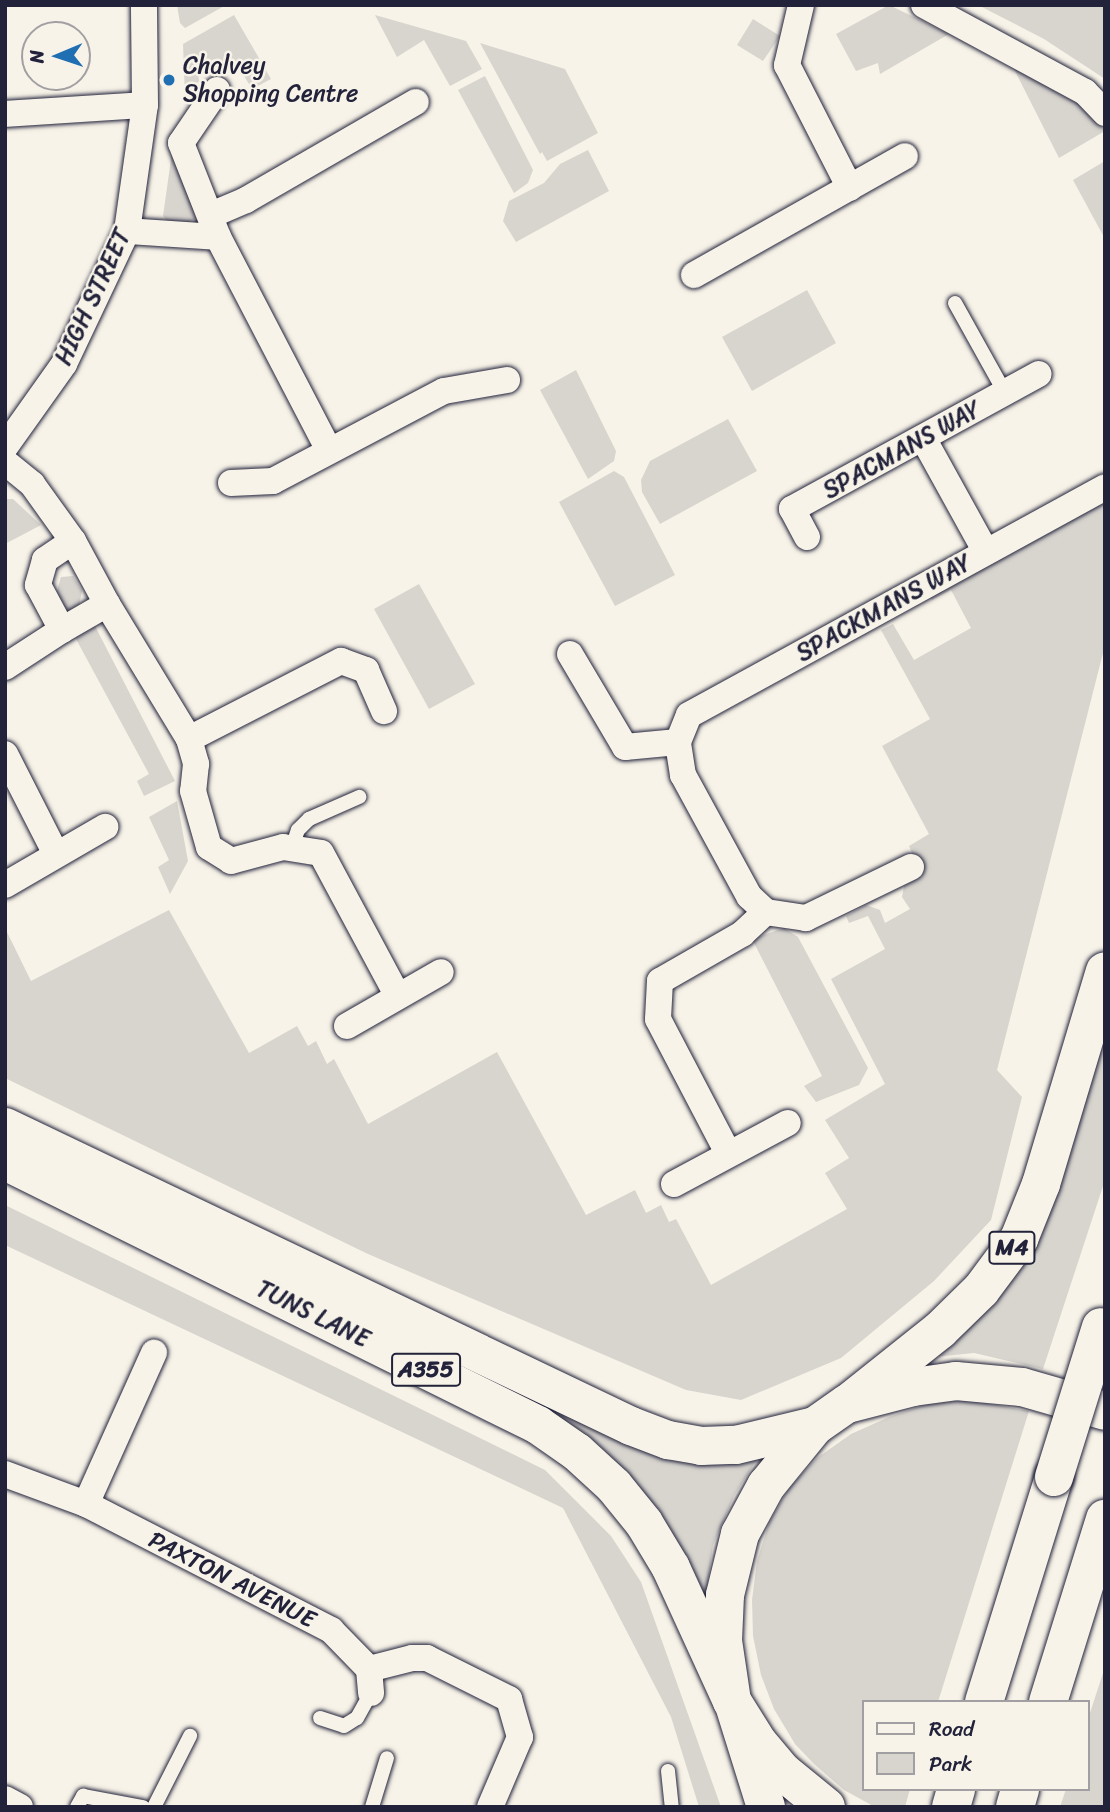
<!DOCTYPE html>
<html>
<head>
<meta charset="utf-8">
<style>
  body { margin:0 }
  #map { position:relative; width:1110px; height:1812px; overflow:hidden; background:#f7f3e8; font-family:Sriracha,sans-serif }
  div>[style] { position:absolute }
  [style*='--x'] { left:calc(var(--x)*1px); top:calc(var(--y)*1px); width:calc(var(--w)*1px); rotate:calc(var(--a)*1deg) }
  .green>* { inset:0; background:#d8d5cf }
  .roads { filter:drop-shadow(0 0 2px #22223b) drop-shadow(0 0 2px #22223b) }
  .lane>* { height:14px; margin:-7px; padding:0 7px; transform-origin:7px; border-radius:7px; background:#f7f3e8 }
  .street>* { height:26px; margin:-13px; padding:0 13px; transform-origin:13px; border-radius:13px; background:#f7f3e8 }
  .primary>* { height:38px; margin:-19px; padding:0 19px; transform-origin:19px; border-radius:19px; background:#f7f3e8 }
  .highway>* { height:38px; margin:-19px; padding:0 19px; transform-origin:19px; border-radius:19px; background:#f7f3e8 }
  .bridges { filter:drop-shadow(0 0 2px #22223b) drop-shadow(0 0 2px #22223b) }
  .highway-bridge>* { height:38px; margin:-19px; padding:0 19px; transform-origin:19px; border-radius:19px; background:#f7f3e8 }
  .dots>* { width:19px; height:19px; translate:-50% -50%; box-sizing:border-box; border:4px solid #f7f3e8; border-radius:50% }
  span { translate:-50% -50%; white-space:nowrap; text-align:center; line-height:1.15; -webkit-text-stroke:5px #f7f3e8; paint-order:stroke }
  .shield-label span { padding:2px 5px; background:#f7f3e8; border:2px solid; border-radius:5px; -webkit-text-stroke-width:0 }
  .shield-label { font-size:23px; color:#22223b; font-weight:700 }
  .poi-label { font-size:24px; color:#22223b }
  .left { translate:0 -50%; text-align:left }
  .street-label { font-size:24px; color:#22223b }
  .frame { position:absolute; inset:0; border:7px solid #22223b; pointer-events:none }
  .legend { position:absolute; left:862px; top:1700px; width:228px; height:91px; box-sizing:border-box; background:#f7f3e8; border:2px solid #a29fa3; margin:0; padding:9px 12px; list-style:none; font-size:21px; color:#22223b }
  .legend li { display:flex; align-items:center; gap:14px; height:35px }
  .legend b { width:35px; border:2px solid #a29fa3 }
  .north { position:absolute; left:21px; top:21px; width:70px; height:70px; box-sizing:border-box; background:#f7f3e8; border:2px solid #a29fa3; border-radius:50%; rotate:268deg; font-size:19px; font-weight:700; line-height:28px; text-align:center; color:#22223b }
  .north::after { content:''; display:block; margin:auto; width:24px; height:32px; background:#1f6fb2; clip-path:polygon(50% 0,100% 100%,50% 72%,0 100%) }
</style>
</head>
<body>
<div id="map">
  <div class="green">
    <i style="clip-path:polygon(177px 5px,226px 5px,185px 28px,180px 23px)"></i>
    <i style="clip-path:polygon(889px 5px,949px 34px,880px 74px,878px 63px,856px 71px,836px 34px)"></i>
    <i style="clip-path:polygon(978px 5px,1105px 5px,1105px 79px,1044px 39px)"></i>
    <i style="clip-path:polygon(234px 15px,271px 79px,252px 89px,238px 66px,220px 65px,214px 59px,198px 69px,199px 81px,185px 97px,183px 44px)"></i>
    <i style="clip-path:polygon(375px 15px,466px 41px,482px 69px,450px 86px,424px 40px,397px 57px)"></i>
    <i style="clip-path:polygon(753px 19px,780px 36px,763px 61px,737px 45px)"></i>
    <i style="clip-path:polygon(480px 43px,565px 69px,598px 133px,547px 161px,542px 152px,540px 154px)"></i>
    <i style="clip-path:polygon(1011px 63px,1061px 89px,1095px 118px,1105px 131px,1059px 158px)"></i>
    <i style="clip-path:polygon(485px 76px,533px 170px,528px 183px,514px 193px,458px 90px)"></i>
    <i style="clip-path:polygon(588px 150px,609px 191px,516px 242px,503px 221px,509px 201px,544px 183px,560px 164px)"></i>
    <i style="clip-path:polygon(172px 152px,198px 217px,185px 224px,167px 221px,163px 216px)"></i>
    <i style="clip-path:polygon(1105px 161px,1105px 239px,1073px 180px)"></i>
    <i style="clip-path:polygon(807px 290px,836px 343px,752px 391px,722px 337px)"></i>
    <i style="clip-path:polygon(576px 370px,616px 451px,614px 461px,588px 479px,540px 390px)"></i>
    <i style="clip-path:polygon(728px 419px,757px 471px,660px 524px,642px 492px,641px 480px,650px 461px)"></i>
    <i style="clip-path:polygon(614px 471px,624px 477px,675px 575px,615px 606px,559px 502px)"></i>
    <i style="clip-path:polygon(1105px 498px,1105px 645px,997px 1070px,1022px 1097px,991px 1220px,934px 1281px,841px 1358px,741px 1400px,686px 1390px,368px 1254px,5px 1078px,5px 928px,31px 981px,169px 910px,249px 1053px,297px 1026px,308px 1046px,316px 1041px,327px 1064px,334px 1059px,368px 1124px,497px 1052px,586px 1215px,635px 1190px,646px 1213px,661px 1205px,669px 1222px,676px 1219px,711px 1285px,847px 1209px,825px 1173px,849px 1158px,825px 1120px,885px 1084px,831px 979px,885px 949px,868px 916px,849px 923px,846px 916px,866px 905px,880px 910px,885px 923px,910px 909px,902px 897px,904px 886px,922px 876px,909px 846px,929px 834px,882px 746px,930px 719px,881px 630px,893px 624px,914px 660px,971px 628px,951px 590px,932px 600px,927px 593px)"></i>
    <i style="clip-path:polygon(5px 499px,13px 499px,41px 525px,5px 544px)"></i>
    <i style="clip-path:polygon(73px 576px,82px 591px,79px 606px,70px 610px,60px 605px,57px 591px,61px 577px)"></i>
    <i style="clip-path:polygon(419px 584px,475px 684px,429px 709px,374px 609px)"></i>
    <i style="clip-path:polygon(95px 626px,175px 781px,144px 796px,137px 781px,149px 774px,76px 639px,76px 632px)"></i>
    <i style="clip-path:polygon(177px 801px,188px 861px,170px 894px,158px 867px,169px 860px,149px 817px)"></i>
    <i style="clip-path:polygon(784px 928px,798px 937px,868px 1068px,859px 1085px,816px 1102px,804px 1086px,822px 1076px,752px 939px)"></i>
    <i style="clip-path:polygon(1105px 1027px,1105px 1180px,1043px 1369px,974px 1353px,934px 1357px,959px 1336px)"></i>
    <i style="clip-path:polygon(5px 1205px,545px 1470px,611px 1536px,641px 1582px,721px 1807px,699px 1807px,671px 1717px,563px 1508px,5px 1245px)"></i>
    <i style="clip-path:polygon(968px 1400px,1029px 1411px,938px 1702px,863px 1702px,863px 1789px,910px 1789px,905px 1807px,875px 1807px,844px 1790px,814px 1764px,795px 1744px,774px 1709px,761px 1675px,753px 1636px,752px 1600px,757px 1561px,769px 1523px,789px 1488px,817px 1458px,851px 1434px,889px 1417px,930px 1403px)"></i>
    <i style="clip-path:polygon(557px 1405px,757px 1459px,734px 1496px,713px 1545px,706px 1596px,700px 1597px,545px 1420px)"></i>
    <i style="clip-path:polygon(1105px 1667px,1105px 1807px,1060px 1807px,1066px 1789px,1087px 1789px,1087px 1722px)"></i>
  </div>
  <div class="roads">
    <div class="lane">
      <i style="--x:955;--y:303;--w:103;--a:60.9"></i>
      <i style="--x:292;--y:848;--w:19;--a:-72"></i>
      <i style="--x:298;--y:830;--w:16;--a:-45"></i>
      <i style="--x:309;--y:819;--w:55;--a:-23.7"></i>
      <i style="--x:320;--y:1718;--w:25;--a:18"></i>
      <i style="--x:344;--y:1726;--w:15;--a:-32"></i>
      <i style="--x:357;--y:1718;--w:29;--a:-61"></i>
      <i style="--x:668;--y:1771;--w:36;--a:84"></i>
      <i style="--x:77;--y:1807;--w:13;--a:-61"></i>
      <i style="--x:83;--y:1796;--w:61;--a:10.4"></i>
      <i style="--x:154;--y:1807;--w:80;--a:-63.1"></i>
      <i style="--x:372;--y:1807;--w:51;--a:-73"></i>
    </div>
    <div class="street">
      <i style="--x:801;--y:5;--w:62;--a:103.1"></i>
      <i style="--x:787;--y:65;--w:138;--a:62.9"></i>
      <i style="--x:924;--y:5;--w:183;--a:28.4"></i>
      <i style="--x:1085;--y:92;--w:29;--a:46"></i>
      <i style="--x:217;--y:90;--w:64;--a:124.2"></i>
      <i style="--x:181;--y:143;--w:101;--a:68.5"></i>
      <i style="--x:218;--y:237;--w:240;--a:62.5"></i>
      <i style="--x:5;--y:114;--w:140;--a:-3.7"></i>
      <i style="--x:211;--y:215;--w:38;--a:-23"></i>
      <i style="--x:246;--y:200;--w:196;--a:-30"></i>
      <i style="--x:127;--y:231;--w:91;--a:3.8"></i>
      <i style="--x:694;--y:275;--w:242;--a:-29.4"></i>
      <i style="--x:923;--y:438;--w:130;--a:61.1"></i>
      <i style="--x:5;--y:447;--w:102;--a:-54.6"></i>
      <i style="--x:64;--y:364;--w:147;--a:-64.7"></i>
      <i style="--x:127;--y:231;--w:127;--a:-81.9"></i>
      <i style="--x:145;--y:105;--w:100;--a:-90.6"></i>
      <i style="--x:5;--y:462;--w:35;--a:39"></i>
      <i style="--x:32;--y:484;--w:70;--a:54.3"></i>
      <i style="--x:73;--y:541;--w:72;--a:61.6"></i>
      <i style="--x:107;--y:604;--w:158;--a:58.7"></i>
      <i style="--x:189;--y:739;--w:26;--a:74"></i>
      <i style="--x:196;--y:764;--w:27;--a:96"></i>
      <i style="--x:193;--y:791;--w:58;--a:74.1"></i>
      <i style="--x:209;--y:847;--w:26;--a:32"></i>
      <i style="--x:231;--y:861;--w:54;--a:-15.1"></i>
      <i style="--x:283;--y:847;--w:38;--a:9"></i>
      <i style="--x:321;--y:853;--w:161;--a:61.8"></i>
      <i style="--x:231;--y:483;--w:42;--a:-2.7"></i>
      <i style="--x:273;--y:481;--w:193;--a:-27.8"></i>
      <i style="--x:444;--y:391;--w:64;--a:-9.9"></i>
      <i style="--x:807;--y:537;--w:32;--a:-118"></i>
      <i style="--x:792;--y:509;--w:281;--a:-28.7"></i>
      <i style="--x:73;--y:541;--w:34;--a:146"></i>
      <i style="--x:45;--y:560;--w:26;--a:106"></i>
      <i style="--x:38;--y:585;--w:51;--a:61.9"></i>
      <i style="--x:62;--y:630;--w:52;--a:-30"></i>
      <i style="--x:570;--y:654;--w:108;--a:59.4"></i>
      <i style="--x:625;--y:747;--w:53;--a:-5.4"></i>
      <i style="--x:5;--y:667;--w:68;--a:-33"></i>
      <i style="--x:189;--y:739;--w:171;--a:-27.2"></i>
      <i style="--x:341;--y:661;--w:27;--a:20"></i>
      <i style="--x:366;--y:670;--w:45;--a:66.3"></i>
      <i style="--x:5;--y:754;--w:112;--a:63"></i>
      <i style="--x:911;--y:867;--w:117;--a:154.1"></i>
      <i style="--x:806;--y:918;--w:40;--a:-171.5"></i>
      <i style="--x:766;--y:912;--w:23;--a:-137"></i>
      <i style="--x:749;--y:896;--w:138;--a:-118.6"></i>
      <i style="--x:683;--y:775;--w:33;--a:-99"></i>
      <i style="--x:678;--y:742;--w:29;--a:-68"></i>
      <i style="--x:689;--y:715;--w:474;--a:-28.7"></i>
      <i style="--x:5;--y:885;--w:116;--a:-30.1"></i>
      <i style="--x:347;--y:1026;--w:108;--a:-29.9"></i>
      <i style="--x:728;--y:1153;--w:151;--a:-117.6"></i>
      <i style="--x:658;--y:1019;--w:38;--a:-87"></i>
      <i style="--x:660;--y:981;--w:95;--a:-29.8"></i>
      <i style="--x:742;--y:934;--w:33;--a:-43"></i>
      <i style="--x:674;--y:1184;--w:129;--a:-28.2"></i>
      <i style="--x:5;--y:1474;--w:86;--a:20.3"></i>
      <i style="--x:86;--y:1504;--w:276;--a:27.2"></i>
      <i style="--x:331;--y:1630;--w:54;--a:45.7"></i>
      <i style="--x:369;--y:1669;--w:24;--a:85"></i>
      <i style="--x:86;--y:1504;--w:166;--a:-65.8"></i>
      <i style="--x:369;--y:1669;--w:44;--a:-14.3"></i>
      <i style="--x:412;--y:1658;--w:15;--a:0"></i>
      <i style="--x:427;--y:1658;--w:92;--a:26.6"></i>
      <i style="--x:509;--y:1699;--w:40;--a:74"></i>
      <i style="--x:520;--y:1737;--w:76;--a:113.2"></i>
      <i style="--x:5;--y:1799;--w:17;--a:28"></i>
    </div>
    <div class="primary">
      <i style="--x:5;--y:1127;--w:694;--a:25.53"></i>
      <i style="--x:631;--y:1426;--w:40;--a:21"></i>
      <i style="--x:668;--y:1440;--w:34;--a:10"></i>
      <i style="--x:701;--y:1446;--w:35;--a:-2"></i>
      <i style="--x:736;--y:1445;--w:81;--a:-13.5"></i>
      <i style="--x:5;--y:1161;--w:595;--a:26.35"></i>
      <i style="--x:538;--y:1425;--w:47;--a:34.7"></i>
      <i style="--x:577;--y:1452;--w:50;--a:42.6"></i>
      <i style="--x:614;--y:1486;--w:48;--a:51"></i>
      <i style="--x:644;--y:1523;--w:52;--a:59"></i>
      <i style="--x:671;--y:1568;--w:146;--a:65.4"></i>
      <i style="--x:826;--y:1807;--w:57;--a:-140.7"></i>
      <i style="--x:782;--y:1771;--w:35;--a:-130"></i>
      <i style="--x:759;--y:1744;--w:51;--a:-122.1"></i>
      <i style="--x:732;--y:1701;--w:61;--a:-98.5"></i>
      <i style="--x:723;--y:1641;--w:46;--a:-87.5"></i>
      <i style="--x:725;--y:1595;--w:63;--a:-76.2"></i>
      <i style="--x:740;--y:1534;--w:55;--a:-61.6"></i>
      <i style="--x:766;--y:1486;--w:77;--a:-50.8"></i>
      <i style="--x:815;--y:1426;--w:39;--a:-35"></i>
      <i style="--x:847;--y:1404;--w:68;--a:-14.4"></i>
      <i style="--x:913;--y:1387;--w:43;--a:-7.9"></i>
      <i style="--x:956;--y:1381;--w:66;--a:5.2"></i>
      <i style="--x:1022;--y:1387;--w:86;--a:16.1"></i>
    </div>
    <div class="highway">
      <i style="--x:847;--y:1404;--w:119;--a:-38.5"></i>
      <i style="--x:940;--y:1330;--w:57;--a:-44.3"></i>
      <i style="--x:981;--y:1290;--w:64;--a:-53.3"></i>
      <i style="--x:1019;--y:1239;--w:59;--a:-68.2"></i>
      <i style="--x:1041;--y:1184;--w:222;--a:-73.3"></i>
      <i style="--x:984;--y:1702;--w:236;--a:-72.7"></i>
      <i style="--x:1048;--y:1702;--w:192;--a:-72.7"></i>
      <i style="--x:735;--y:1708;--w:104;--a:72.6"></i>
      <i style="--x:951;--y:1807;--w:19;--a:-74"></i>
      <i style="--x:1015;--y:1807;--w:19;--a:-74"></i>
    </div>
  </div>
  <div class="bridges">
    <div class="highway-bridge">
      <i style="--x:1054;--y:1477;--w:157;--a:-72.6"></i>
    </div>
  </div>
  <div class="dots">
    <i style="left:169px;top:80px;background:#1f6fb2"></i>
  </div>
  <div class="shield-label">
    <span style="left:1012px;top:1248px">M4</span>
    <span style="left:426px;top:1370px">A355</span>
  </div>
  <div class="poi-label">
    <span class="left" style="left:183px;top:80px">Chalvey<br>Shopping Centre</span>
  </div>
  <div class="street-label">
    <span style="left:93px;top:297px;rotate:-65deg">HIGH STREET</span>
    <span style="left:902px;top:450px;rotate:-29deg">SPACMANS WAY</span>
    <span style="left:884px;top:608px;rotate:-29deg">SPACKMANS WAY</span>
    <span style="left:313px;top:1314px;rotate:26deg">TUNS LANE</span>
    <span style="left:232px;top:1580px;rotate:27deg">PAXTON AVENUE</span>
  </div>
  <div class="frame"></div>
  <ul class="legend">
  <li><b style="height:9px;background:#f7f3e8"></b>Road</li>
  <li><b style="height:19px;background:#d8d5cf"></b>Park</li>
  </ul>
  <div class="north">N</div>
</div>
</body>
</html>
